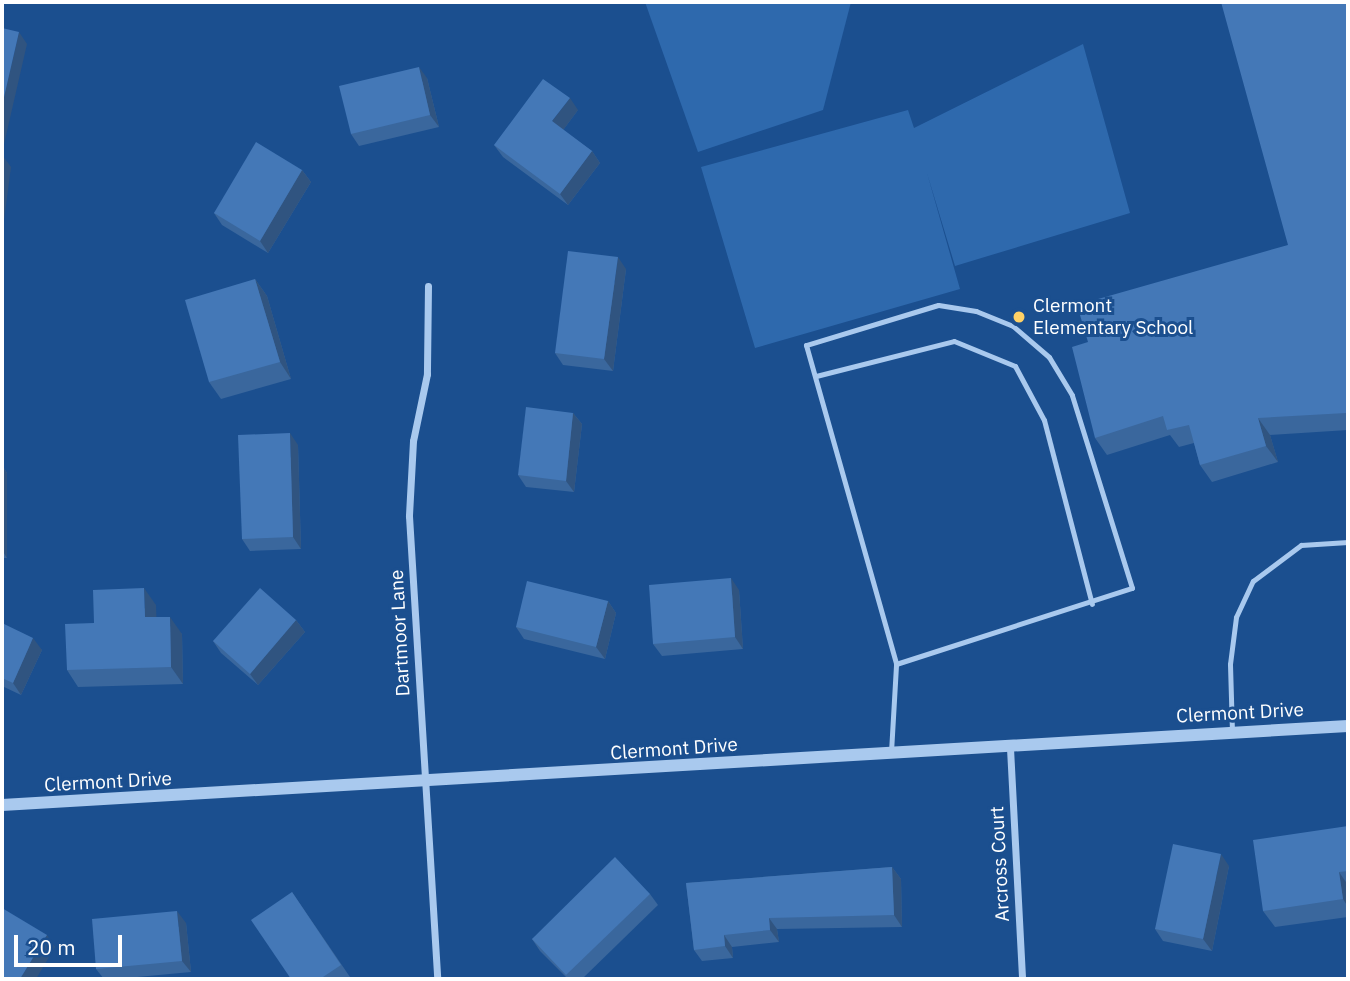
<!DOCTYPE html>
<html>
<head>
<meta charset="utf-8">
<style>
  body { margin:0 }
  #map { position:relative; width:1350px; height:981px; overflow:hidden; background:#1b4f8f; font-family:"IBM Plex Sans",sans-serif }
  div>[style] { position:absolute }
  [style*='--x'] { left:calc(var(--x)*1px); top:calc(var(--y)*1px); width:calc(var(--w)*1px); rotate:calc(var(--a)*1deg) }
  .green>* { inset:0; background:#2e69ad }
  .service>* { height:5px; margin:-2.5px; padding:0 2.5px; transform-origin:2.5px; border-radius:2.5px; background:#a9c9ee }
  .minor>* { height:7px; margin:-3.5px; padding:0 3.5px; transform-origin:3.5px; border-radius:3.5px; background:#a9c9ee }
  .tertiary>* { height:12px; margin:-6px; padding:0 6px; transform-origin:6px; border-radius:6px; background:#a9c9ee }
  .wall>* { inset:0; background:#3a679d }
  .shaded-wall>* { inset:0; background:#305480 }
  .building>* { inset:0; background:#4478b7 }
  .dots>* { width:19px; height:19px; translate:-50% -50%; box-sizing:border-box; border:4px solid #1b4f8f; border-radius:50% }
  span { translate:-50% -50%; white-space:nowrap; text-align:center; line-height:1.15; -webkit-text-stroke:6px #1b4f8f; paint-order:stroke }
  .poi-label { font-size:19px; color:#fff }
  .left { translate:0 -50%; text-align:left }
  .street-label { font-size:19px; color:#fff }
  .frame { position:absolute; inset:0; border:4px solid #fff; pointer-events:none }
  .scale { position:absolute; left:14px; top:935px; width:108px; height:32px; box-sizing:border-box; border:4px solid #fff; border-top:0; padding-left:9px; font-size:21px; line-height:24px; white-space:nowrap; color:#fff; -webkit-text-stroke:5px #1b4f8f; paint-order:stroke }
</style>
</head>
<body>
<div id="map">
  <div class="green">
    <i style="clip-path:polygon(645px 2px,851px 2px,823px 110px,698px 152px)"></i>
    <i style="clip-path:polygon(1083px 44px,1130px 213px,955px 266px,927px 173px,960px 289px,755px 348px,701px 167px,908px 110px,914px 128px)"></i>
  </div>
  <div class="service">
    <i style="--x:816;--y:376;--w:142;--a:-14.2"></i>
    <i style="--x:954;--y:341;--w:66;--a:22.3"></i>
    <i style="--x:1015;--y:366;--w:61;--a:61.8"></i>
    <i style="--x:1044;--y:420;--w:190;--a:75.4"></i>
    <i style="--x:1232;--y:732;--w:68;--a:-91.7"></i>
    <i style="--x:1230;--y:664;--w:47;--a:-82.7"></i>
    <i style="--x:1236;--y:617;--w:40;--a:-65"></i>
    <i style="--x:1253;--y:581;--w:60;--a:-36.9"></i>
    <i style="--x:1301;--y:545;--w:47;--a:-3.7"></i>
    <i style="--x:891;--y:752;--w:88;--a:-86.7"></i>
    <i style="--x:896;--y:664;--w:248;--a:-17.9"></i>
    <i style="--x:1132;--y:588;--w:202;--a:-107.3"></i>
    <i style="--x:1072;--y:395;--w:44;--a:-121.2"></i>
    <i style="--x:1049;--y:357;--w:48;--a:-139.3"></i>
    <i style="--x:1013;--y:326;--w:40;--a:-158"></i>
    <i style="--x:976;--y:311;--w:38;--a:-171"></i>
    <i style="--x:938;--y:305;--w:138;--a:163.1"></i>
    <i style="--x:806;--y:345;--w:331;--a:74.2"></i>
  </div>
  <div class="minor">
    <i style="--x:428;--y:286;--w:88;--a:90.7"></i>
    <i style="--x:427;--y:374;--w:68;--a:101.8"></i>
    <i style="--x:413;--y:441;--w:75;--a:93.1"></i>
    <i style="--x:409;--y:516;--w:464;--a:86.5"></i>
    <i style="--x:1010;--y:748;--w:231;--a:87"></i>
  </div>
  <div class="tertiary">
    <i style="--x:2;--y:805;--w:1348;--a:-3.36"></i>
  </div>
  <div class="wall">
    <i style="clip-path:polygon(1348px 2px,1348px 430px,1270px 435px,1278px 462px,1212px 482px,1200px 465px,1194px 443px,1179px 447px,1170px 435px,1107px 455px,1095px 438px,1288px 245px)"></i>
    <i style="clip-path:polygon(427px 78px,439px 127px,359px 146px,351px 134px)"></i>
    <i style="clip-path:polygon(578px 110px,563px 130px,592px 151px,600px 163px,568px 205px,503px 157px,494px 145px)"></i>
    <i style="clip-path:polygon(302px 170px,311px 182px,268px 253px,222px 225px,214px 213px)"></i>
    <i style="clip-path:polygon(626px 269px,613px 371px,563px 365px,555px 353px)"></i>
    <i style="clip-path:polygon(255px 279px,267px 296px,291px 379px,221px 399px,209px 382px)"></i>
    <i style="clip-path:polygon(573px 413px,582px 424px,574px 492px,526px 487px,518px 475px)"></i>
    <i style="clip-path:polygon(298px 445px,301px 549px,250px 551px,242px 539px)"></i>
    <i style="clip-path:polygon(2px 465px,7px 473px,7px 558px,2px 558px)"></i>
    <i style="clip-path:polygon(739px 590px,743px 649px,662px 656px,653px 644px)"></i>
    <i style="clip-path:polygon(608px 601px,616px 613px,605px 659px,524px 639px,516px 627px)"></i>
    <i style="clip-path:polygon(156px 605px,156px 617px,182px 634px,183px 684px,78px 687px,67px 670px,94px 623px)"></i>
    <i style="clip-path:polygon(296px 620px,305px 632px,258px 685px,221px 653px,213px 641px)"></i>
    <i style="clip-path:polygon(2px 623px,42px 650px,21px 695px,2px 686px)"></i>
    <i style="clip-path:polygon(1348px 826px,1348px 917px,1275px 927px,1263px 911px)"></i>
    <i style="clip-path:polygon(1229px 866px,1212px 951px,1163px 941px,1155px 929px)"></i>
    <i style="clip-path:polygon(892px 867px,901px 879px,902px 927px,777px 929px,779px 942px,732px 947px,733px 958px,702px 961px,694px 950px,686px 883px)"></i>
    <i style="clip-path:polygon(292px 892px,350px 977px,346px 979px,291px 979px)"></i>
    <i style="clip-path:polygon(650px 894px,658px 905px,582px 979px,568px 979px,540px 951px,532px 939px)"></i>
    <i style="clip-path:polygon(186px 923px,191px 972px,116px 979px,104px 979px,96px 969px)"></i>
  </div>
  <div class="shaded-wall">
    <i style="clip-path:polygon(19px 32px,27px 44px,2px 153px,2px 106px)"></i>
    <i style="clip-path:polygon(419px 67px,427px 78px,439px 127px,430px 115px)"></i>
    <i style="clip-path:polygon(570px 98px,578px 110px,561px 133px,552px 121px)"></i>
    <i style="clip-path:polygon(592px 151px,600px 163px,568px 205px,560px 194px)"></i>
    <i style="clip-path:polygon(3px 156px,11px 167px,2px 236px,2px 162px)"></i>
    <i style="clip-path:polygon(302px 170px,311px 182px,268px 253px,260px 241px)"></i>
    <i style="clip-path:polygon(618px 257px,626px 269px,613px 371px,604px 359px)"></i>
    <i style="clip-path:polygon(255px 279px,267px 296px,291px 379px,280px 362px)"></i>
    <i style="clip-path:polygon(573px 413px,582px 424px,574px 492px,566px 481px)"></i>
    <i style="clip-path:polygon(1258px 418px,1270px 435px,1278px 462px,1266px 446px)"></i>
    <i style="clip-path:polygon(290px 433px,298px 445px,301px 549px,293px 537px)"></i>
    <i style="clip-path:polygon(2px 465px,7px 473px,7px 558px,2px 550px)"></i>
    <i style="clip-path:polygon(731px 578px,739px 590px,743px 649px,735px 637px)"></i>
    <i style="clip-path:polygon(144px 588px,156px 605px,157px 634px,145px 617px)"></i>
    <i style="clip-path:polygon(608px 601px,616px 613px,605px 659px,596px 647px)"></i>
    <i style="clip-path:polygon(170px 617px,182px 634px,183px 684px,171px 667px)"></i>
    <i style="clip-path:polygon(296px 620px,305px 632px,258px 685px,250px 674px)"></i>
    <i style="clip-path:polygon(33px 638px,42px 650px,21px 695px,13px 683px)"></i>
    <i style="clip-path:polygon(1221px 854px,1229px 866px,1212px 951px,1203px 939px)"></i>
    <i style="clip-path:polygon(892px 867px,901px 879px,902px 927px,894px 915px)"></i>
    <i style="clip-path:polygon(1339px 872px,1348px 885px,1348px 907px,1343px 899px)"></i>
    <i style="clip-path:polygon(177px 911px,186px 923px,191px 972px,182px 961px)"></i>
    <i style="clip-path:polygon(769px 918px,777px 929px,779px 942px,770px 930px)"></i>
    <i style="clip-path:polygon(47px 935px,55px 947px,36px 979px,20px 979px)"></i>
    <i style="clip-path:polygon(724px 935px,732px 947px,733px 958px,725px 946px)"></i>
  </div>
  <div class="building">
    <i style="clip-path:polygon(1221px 2px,1348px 2px,1348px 420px,1346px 413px,1258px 418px,1266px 446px,1200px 465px,1189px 425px,1167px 430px,1163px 416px,1095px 438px,1072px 347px,1088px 342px,1077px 305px,1288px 245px)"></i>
    <i style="clip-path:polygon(2px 28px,19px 32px,2px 106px)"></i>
    <i style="clip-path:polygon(419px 67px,430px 115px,351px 134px,339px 86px)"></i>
    <i style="clip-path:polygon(543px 79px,570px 98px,552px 121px,592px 151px,560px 194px,494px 145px)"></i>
    <i style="clip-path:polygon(256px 142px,302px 170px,260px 241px,214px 213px)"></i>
    <i style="clip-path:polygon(568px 251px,618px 257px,604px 359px,555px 353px)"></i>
    <i style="clip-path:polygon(255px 279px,280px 362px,209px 382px,185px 300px)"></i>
    <i style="clip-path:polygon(526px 407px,573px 413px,566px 481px,518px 475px)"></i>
    <i style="clip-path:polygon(290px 433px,293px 537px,242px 539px,238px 435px)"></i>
    <i style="clip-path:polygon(731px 578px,735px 637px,653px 644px,649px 585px)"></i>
    <i style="clip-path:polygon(527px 581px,608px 601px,596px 647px,516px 627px)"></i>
    <i style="clip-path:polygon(144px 588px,145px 617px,170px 617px,171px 667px,67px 670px,65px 624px,94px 623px,93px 590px)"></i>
    <i style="clip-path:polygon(260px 588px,296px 620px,250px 674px,213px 641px)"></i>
    <i style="clip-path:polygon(2px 623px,33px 638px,13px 683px,2px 678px)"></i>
    <i style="clip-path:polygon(1348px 826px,1348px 871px,1339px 872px,1343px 899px,1263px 911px,1253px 840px)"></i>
    <i style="clip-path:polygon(1173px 844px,1221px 854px,1203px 939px,1155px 929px)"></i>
    <i style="clip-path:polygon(615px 857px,650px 894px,566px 975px,532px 939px)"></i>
    <i style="clip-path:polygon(892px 867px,894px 915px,769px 918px,770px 930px,724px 935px,725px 946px,694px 950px,686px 883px)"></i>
    <i style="clip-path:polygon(292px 892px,341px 965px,320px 979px,291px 979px,251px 920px)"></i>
    <i style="clip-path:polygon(2px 908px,47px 935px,20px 979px,2px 979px)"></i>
    <i style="clip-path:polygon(177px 911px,182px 961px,96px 969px,92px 919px)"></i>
  </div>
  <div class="dots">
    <i style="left:1019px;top:317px;background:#ffd166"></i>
  </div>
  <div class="poi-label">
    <span class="left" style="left:1033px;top:317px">Clermont<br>Elementary School</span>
  </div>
  <div class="street-label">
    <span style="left:400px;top:633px;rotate:-93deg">Dartmoor Lane</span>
    <span style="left:1240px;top:713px;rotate:-3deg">Clermont Drive</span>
    <span style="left:674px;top:749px;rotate:-4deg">Clermont Drive</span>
    <span style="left:108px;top:782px;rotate:-3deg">Clermont Drive</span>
    <span style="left:1000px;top:864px;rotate:-93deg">Arcross Court</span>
  </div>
  <div class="frame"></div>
  <div class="scale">20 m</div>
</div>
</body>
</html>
